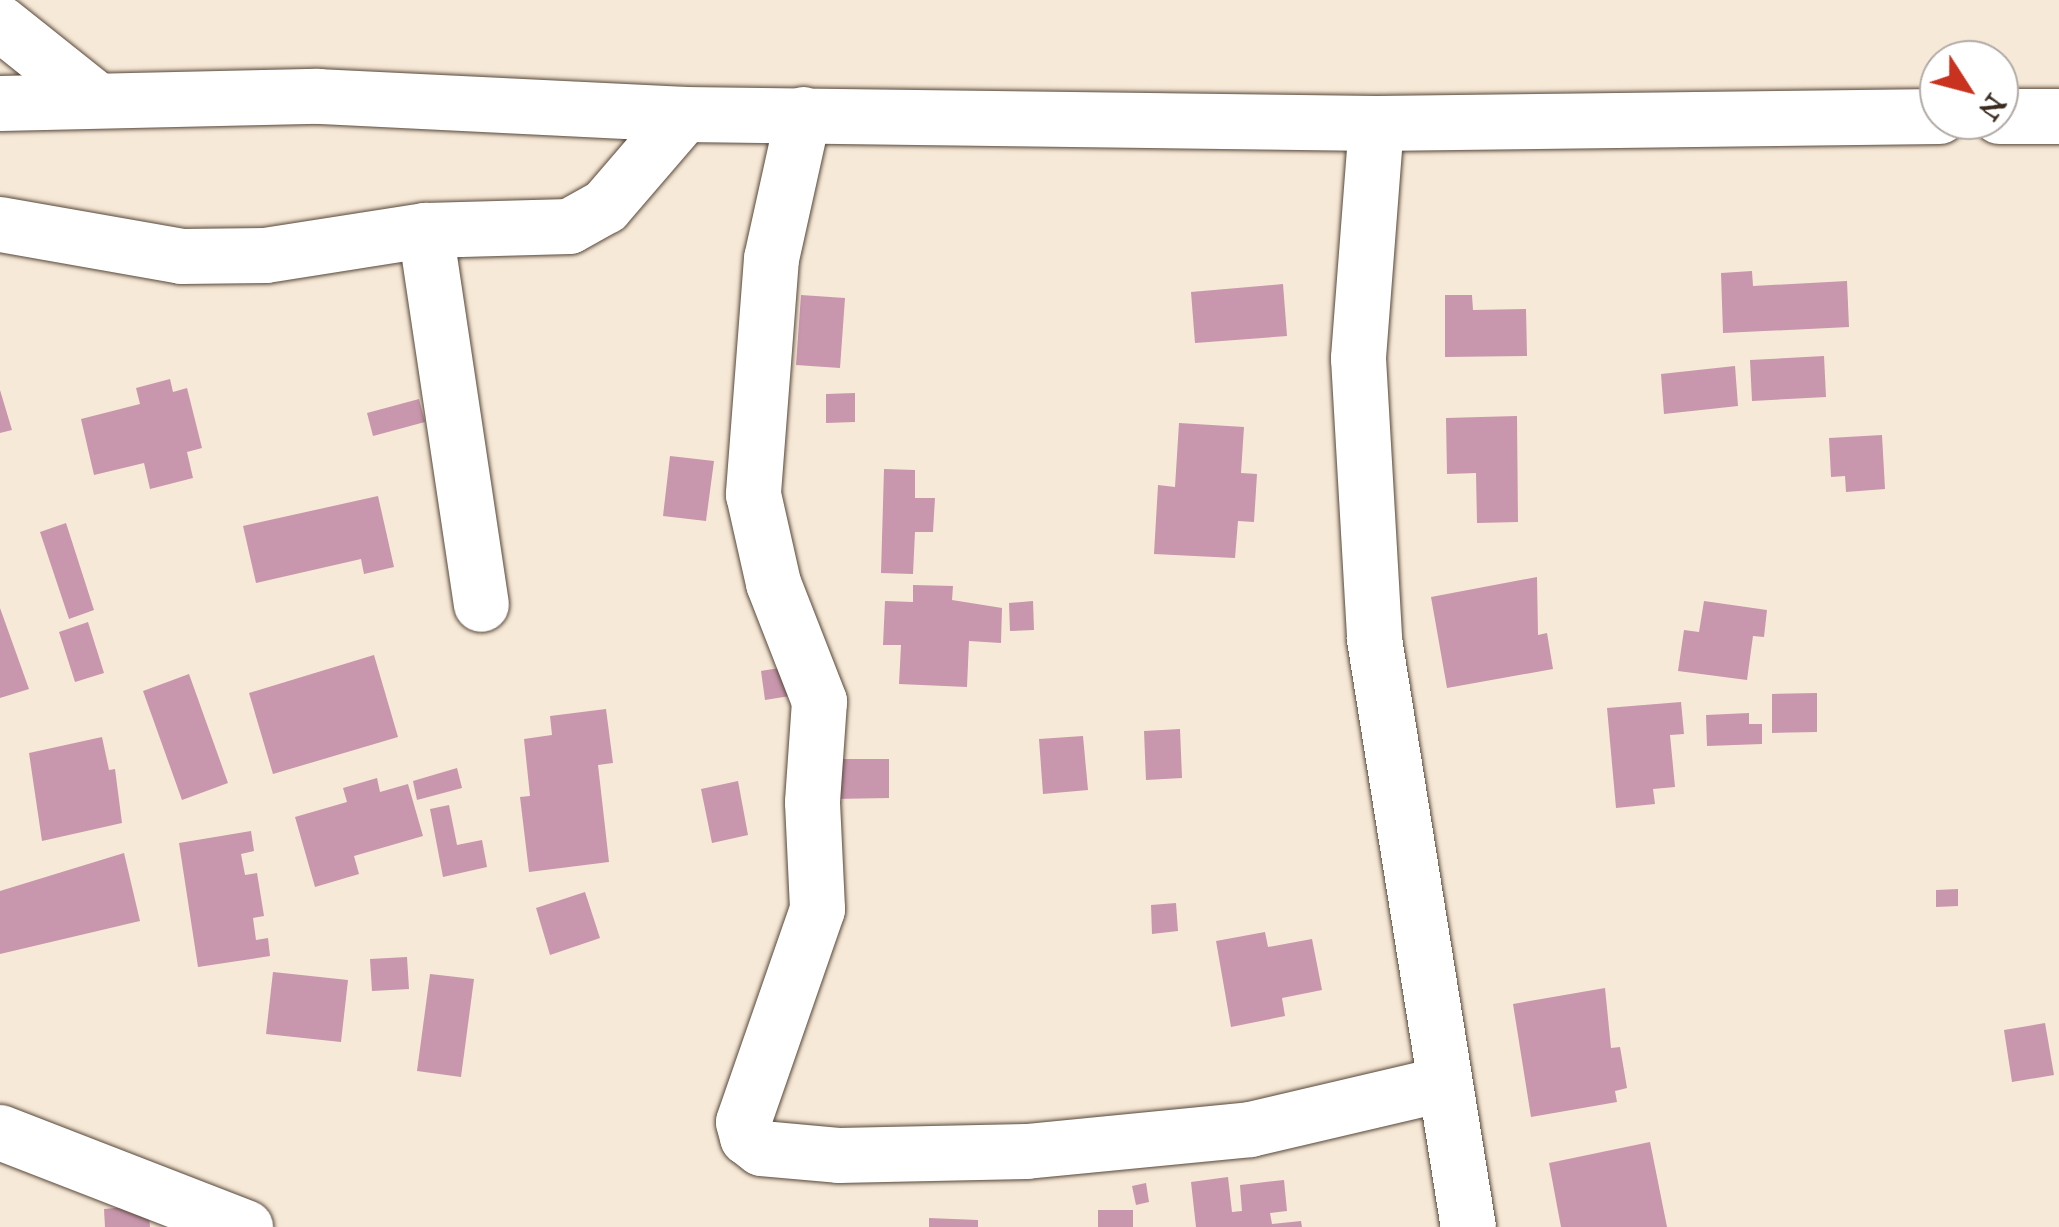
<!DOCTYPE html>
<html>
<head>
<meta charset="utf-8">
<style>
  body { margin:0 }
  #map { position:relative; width:2059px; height:1227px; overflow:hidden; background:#f7e9d7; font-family:"IM FELL Great Primer",serif }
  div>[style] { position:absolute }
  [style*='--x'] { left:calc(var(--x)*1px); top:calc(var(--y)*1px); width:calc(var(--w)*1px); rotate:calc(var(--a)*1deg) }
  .building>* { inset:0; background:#c896ad }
  .roads { filter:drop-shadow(0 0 2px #57473a) drop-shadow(0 0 2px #57473a) }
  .minor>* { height:55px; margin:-27.5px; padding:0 27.5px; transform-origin:27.5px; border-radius:27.5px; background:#fff }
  span { translate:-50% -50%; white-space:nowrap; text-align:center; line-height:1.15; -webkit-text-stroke:8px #fff; paint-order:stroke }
  .north { position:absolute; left:1919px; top:40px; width:100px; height:100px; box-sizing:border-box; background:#fff; border:2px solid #b1aaa5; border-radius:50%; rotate:126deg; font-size:28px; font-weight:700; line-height:40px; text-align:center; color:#3b2a1e }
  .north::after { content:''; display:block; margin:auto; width:35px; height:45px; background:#c8321e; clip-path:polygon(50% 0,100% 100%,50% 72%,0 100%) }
</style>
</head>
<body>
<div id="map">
  <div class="building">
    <i style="clip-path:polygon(1752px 271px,1753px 286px,1847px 281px,1849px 327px,1723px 333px,1721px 273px)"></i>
    <i style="clip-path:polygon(1283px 284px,1287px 336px,1195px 343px,1191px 292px)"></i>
    <i style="clip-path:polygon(801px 295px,845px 298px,840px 368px,796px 365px)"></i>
    <i style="clip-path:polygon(1445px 295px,1472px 295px,1473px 310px,1526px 309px,1527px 356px,1445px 357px)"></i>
    <i style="clip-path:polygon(1824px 356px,1826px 397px,1752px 401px,1750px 360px)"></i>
    <i style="clip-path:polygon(1735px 366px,1738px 406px,1664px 414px,1661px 374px)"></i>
    <i style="clip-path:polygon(170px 379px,173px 392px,187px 388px,202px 448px,187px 452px,193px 478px,150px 489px,144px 463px,94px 475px,81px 419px,140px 404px,136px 388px)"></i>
    <i style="clip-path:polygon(0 390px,12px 430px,0 433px)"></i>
    <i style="clip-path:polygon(855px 393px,855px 422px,826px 423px,826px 394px)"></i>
    <i style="clip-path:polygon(419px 399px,425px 422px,373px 436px,367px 413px)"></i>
    <i style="clip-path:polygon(1517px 416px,1518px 522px,1477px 523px,1476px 473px,1447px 474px,1446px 418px)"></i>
    <i style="clip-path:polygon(1179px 423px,1244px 427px,1241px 473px,1257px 474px,1254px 522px,1238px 521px,1235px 558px,1154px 554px,1158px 485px,1175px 487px)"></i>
    <i style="clip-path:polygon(1882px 435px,1885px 489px,1846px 492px,1845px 476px,1831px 477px,1829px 438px)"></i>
    <i style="clip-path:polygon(670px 456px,714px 461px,706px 521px,663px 516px)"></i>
    <i style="clip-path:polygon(884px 469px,915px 470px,915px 498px,935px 498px,933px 532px,915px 532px,913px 574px,881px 573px)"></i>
    <i style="clip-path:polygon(378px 496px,394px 567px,364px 574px,361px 559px,256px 583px,243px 526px)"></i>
    <i style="clip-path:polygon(66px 523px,94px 610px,69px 619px,40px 532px)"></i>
    <i style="clip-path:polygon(1537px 577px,1538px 635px,1547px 633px,1553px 669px,1447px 688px,1431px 597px)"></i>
    <i style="clip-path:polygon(913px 585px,953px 586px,952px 600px,1002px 608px,1001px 643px,969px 641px,967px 687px,899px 684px,901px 645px,883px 645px,885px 601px,913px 602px)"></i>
    <i style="clip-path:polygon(1033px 601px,1034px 630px,1010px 631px,1009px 603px)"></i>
    <i style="clip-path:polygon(1704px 601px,1767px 610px,1764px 637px,1753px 636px,1747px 680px,1678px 671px,1684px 630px,1699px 632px)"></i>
    <i style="clip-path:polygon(0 608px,29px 689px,0 698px)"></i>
    <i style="clip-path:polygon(88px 622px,104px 673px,75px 682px,59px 632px)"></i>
    <i style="clip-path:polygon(374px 655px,398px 737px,273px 774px,249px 693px)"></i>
    <i style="clip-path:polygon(786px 667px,790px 696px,765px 700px,761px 671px)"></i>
    <i style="clip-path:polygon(189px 674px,228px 783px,182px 800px,143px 691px)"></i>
    <i style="clip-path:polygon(1817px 693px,1817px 732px,1772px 733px,1772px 694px)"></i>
    <i style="clip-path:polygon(1681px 702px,1684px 734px,1670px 735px,1675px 787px,1653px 789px,1655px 804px,1616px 808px,1607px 708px)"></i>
    <i style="clip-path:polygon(606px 709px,613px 763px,598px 765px,609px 862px,529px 872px,520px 797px,530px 796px,524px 739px,552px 735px,550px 716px)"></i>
    <i style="clip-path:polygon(1749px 713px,1749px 724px,1762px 724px,1762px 744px,1707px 746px,1706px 715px)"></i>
    <i style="clip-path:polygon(1180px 729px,1182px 778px,1146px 780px,1144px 731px)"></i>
    <i style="clip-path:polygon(1083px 736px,1088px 790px,1043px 794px,1039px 739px)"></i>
    <i style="clip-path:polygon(102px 737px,109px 770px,115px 769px,122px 823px,42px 841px,29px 753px)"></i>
    <i style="clip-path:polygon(832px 759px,889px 759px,889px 798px,832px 799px)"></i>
    <i style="clip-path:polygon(457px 768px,462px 788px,417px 800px,413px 781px)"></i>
    <i style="clip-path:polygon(377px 778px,380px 792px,408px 784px,423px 836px,354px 856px,359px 874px,315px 887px,295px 817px,347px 802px,343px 788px)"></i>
    <i style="clip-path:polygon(738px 781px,748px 835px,712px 843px,701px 789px)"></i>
    <i style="clip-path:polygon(449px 805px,457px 845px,482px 840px,487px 867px,443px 877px,430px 809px)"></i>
    <i style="clip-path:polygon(251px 831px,254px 851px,241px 854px,245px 875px,257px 873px,264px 916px,253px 918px,256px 940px,268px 938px,270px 956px,198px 967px,179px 843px)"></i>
    <i style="clip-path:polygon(124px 853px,140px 921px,0 954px,0 891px)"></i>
    <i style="clip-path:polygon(1958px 889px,1958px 906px,1936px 907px,1936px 890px)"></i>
    <i style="clip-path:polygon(585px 892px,600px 938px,550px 955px,536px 908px)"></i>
    <i style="clip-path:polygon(1176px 903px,1178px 931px,1152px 934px,1151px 905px)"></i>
    <i style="clip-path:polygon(1265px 932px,1268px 947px,1312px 939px,1322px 990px,1282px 998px,1285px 1016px,1231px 1027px,1216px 941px)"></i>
    <i style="clip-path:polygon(407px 957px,409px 989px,372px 991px,370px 959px)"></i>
    <i style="clip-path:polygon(273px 972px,348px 980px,341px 1042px,266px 1034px)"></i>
    <i style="clip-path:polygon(430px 974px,474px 979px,461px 1077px,417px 1071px)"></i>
    <i style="clip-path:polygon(1605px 988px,1611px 1048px,1620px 1047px,1627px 1088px,1615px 1091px,1617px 1102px,1531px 1117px,1513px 1004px)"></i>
    <i style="clip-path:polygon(2045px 1023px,2054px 1075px,2012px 1082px,2004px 1030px)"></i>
    <i style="clip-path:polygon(1650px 1142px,1667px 1227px,1561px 1227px,1549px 1163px)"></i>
    <i style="clip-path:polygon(1228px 1177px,1232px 1212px,1242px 1211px,1240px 1185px,1284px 1180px,1287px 1211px,1270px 1213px,1272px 1224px,1301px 1221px,1302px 1227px,1196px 1227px,1191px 1182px)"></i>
    <i style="clip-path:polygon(1146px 1183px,1149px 1202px,1136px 1205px,1132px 1186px)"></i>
    <i style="clip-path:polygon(148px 1205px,150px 1227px,105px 1227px,104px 1209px)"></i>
    <i style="clip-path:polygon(1098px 1210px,1133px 1210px,1133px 1227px,1098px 1227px)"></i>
    <i style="clip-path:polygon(929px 1218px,978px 1220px,978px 1227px,929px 1227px)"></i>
  </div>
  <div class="roads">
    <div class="minor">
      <i style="--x:0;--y:23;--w:120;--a:38.6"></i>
      <i style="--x:0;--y:103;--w:318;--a:-1.3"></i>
      <i style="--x:318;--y:96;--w:366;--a:2.8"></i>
      <i style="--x:684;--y:114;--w:692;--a:0.75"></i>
      <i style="--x:1376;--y:123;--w:563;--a:-0.71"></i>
      <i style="--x:803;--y:114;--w:148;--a:102.5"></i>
      <i style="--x:771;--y:258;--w:237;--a:94.4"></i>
      <i style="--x:753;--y:494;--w:91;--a:77.3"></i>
      <i style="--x:773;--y:583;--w:127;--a:68.7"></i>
      <i style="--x:819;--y:701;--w:101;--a:94"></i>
      <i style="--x:812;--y:802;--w:107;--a:87.3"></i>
      <i style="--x:817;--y:909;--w:225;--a:109.2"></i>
      <i style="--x:743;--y:1122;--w:16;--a:75"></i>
      <i style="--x:747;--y:1137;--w:18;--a:38"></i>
      <i style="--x:761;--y:1148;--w:77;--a:5.2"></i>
      <i style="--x:838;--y:1155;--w:188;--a:-1.2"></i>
      <i style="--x:1026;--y:1151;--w:225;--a:-5.6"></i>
      <i style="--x:1250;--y:1129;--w:197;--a:-13.2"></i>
      <i style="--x:1999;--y:116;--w:60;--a:0"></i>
      <i style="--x:1376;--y:123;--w:236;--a:94.4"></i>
      <i style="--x:1358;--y:358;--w:281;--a:86.7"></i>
      <i style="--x:1374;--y:639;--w:595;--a:80.92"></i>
      <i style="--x:0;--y:224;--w:184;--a:10"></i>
      <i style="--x:181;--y:256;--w:84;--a:-0.7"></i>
      <i style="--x:265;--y:255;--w:162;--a:-8.9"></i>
      <i style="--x:425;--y:230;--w:378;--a:81.5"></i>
      <i style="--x:425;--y:230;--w:144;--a:-1.6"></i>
      <i style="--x:569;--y:226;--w:41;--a:-29.1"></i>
      <i style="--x:605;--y:206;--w:121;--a:-49.3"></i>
      <i style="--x:0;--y:1132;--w:263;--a:21.2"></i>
    </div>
  </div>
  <div class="north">N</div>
</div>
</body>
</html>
